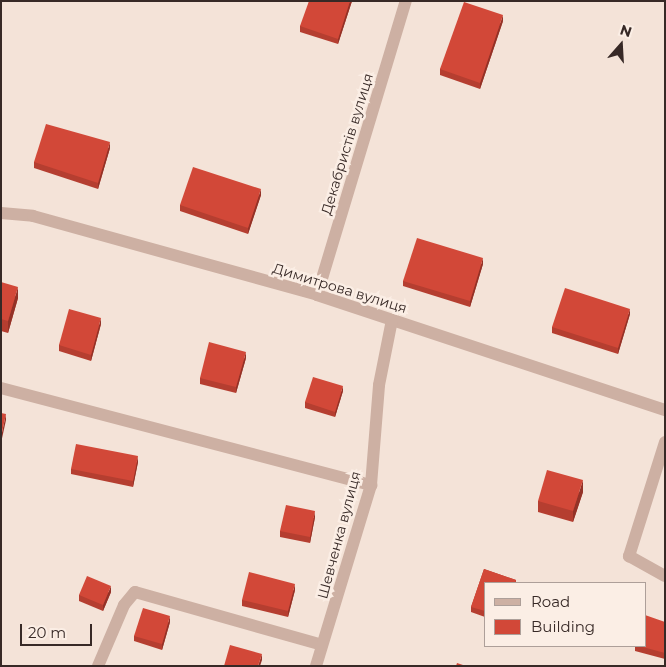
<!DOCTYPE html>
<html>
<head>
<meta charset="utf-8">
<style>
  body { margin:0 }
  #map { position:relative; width:666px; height:667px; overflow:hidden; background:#f4e3d8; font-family:Montserrat,sans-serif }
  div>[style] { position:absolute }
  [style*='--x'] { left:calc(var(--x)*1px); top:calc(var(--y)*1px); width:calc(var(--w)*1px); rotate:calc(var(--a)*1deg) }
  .service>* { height:12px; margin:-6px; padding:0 6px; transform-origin:6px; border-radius:6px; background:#cdb0a3 }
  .minor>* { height:12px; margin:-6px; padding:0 6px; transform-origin:6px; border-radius:6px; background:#cdb0a3 }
  .wall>* { inset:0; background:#b53e30 }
  .shaded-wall>* { inset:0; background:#933227 }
  .building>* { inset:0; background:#d24838 }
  span { translate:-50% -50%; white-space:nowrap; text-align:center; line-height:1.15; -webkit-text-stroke:5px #fbeee5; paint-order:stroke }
  .street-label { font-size:14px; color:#372926 }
  .frame { position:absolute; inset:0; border:2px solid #372926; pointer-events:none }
  .legend { position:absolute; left:484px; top:582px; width:162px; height:65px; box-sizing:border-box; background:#fbeee5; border:1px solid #ad9f99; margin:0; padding:6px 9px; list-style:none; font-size:15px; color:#372926 }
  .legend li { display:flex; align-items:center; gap:10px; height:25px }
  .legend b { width:25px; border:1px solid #ad9f99 }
  .north { position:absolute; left:596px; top:20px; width:50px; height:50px; -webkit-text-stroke:4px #fbeee5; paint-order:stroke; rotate:19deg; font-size:14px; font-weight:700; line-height:20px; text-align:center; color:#372926 }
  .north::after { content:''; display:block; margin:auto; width:18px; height:22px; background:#372926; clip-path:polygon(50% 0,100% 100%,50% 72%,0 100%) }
  .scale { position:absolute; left:20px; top:624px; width:72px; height:22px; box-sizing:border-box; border:2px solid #372926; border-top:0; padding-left:6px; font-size:15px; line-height:18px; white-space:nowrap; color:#372926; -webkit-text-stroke:4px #fbeee5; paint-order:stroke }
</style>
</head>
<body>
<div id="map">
  <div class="service">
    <i style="--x:1;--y:388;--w:383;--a:14.7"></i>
    <i style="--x:98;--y:666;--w:66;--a:-66.9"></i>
    <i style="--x:124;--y:605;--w:17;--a:-50"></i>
    <i style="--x:135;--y:592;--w:194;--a:15.8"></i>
  </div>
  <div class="minor">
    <i style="--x:1;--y:213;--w:32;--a:5"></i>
    <i style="--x:33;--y:216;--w:295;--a:15.5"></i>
    <i style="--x:317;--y:295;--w:367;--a:18.3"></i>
    <i style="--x:317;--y:295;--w:307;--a:-73.2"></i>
    <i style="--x:665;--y:442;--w:120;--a:107.5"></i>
    <i style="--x:629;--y:556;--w:41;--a:29.1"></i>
    <i style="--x:316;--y:666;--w:189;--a:-73.1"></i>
    <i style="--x:371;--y:485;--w:100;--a:-85.4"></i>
    <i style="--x:379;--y:385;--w:66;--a:-78.7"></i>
  </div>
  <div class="wall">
    <i style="clip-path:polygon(352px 1px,338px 44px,300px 32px,300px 26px)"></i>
    <i style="clip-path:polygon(503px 21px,480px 89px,440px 75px,440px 69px)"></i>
    <i style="clip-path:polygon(110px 148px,98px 189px,34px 168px,34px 162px)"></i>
    <i style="clip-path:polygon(261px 195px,248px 234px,180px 211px,180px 205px)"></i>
    <i style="clip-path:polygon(483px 264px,470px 307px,403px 286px,403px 281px)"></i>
    <i style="clip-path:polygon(1px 282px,18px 298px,8px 333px,1px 331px)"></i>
    <i style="clip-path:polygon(630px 314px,618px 354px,552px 333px,552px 327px)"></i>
    <i style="clip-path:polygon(101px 324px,91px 361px,59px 351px,59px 345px)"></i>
    <i style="clip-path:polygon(246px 358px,236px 393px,200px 384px,200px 378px)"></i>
    <i style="clip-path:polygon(343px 391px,335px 417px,305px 408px,305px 402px)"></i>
    <i style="clip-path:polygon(138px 462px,133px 487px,71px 474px,71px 469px)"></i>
    <i style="clip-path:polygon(583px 492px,573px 522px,538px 512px,538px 501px)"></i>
    <i style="clip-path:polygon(315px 517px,310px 543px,280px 537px,280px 531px)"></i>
    <i style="clip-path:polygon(484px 569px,516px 580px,516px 583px,485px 583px,485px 617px,471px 612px,471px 607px)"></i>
    <i style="clip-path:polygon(295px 590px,288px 617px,242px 606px,242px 600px)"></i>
    <i style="clip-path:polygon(111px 592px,103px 611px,79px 601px,79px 595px)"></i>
    <i style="clip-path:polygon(170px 622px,162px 650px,134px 641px,134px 636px)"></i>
    <i style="clip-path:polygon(665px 622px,665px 659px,635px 651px,635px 646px,645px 646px)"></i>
  </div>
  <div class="shaded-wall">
    <i style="clip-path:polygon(350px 1px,352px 1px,338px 44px,338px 39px)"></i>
    <i style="clip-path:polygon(503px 15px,503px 21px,480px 89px,480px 83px)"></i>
    <i style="clip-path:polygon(110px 142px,110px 148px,98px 189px,98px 183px)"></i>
    <i style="clip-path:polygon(261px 189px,261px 195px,248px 234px,248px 228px)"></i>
    <i style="clip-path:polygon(483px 258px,483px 264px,470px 307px,470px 301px)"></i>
    <i style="clip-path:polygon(18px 287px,18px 298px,8px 333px,8px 321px)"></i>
    <i style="clip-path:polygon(630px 309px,630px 314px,618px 354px,618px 348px)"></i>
    <i style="clip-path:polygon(101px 318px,101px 324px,91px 361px,91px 355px)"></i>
    <i style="clip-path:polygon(246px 352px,246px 358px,236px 393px,236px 387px)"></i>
    <i style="clip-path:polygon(343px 386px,343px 391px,335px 417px,335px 412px)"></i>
    <i style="clip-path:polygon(6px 414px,6px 420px,1px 443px,1px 437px)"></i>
    <i style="clip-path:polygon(138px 456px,138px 462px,133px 487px,133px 481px)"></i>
    <i style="clip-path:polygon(583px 480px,583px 492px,573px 522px,573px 511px)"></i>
    <i style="clip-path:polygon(315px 511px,315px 517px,310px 543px,310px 537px)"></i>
    <i style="clip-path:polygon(295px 584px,295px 590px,288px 617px,288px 611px)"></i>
    <i style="clip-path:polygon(111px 586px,111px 592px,103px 611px,103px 605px)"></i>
    <i style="clip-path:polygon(170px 616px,170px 622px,162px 650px,162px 644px)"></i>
    <i style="clip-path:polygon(262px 654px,262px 660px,260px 666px,258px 666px)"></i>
  </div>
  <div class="building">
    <i style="clip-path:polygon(309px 1px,350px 1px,338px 39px,300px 26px)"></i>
    <i style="clip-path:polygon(464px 2px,503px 15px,480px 83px,440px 69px)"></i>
    <i style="clip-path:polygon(46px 124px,110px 142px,98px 183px,34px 162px)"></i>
    <i style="clip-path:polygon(193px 167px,261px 189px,248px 228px,180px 205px)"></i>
    <i style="clip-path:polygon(417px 238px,483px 258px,470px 301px,403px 281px)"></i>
    <i style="clip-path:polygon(1px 282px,18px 287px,8px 321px,1px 319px)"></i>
    <i style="clip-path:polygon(565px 288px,630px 309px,618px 348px,552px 327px)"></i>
    <i style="clip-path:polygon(69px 309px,101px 318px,91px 355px,59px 345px)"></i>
    <i style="clip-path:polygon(209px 342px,246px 352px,236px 387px,200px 378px)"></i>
    <i style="clip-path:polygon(313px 377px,343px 386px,335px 412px,305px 402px)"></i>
    <i style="clip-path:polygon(1px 413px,6px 414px,1px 437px)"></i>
    <i style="clip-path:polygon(76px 444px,138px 456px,133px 481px,71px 469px)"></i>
    <i style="clip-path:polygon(547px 470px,583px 480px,573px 511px,538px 501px)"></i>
    <i style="clip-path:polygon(286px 505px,315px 511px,310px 537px,280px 531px)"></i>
    <i style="clip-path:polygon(484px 569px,516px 580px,515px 583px,485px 583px,485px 611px,471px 607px)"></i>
    <i style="clip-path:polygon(249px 572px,295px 584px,288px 611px,242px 600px)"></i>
    <i style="clip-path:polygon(87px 576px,111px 586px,103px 605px,79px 595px)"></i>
    <i style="clip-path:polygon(143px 608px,170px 616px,162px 644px,134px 636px)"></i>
    <i style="clip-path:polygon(645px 615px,665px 622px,665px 653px,639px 646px,645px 646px)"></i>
    <i style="clip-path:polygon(230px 645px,262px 654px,258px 666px,224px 666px)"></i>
    <i style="clip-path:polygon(457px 663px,466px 666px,456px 666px)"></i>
  </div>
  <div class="street-label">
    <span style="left:347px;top:144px;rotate:-73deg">Декабристів вулиця</span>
    <span style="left:340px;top:288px;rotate:17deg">Димитрова вулиця</span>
    <span style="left:339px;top:535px;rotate:-75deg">Шевченка вулиця</span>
  </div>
  <div class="frame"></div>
  <ul class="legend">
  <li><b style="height:6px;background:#cdb0a3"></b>Road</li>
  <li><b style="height:14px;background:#d24838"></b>Building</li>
  </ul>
  <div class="north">N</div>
  <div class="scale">20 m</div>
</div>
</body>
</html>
